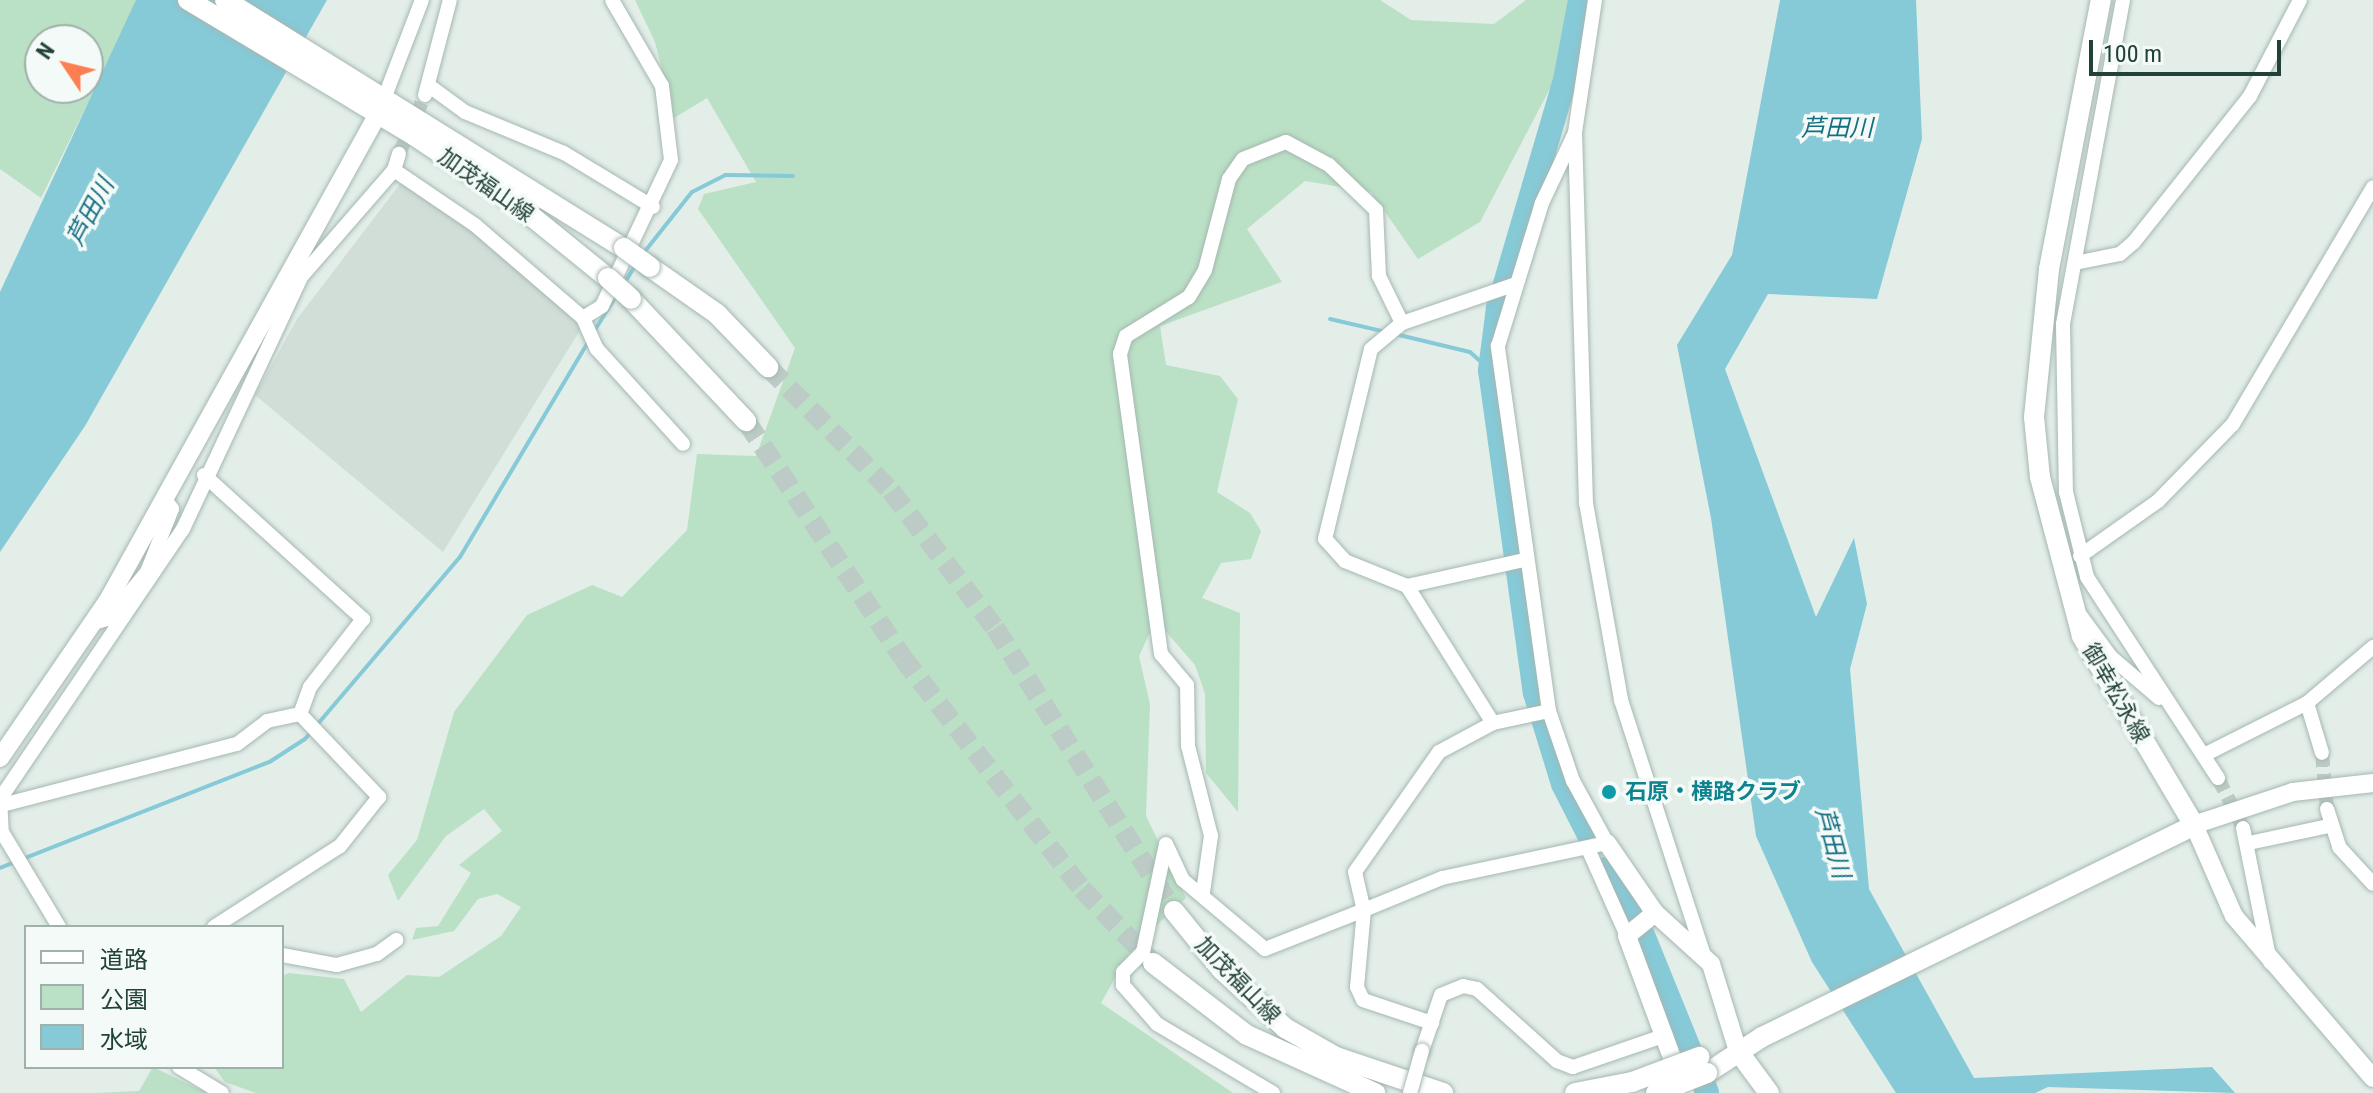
<!DOCTYPE html>
<html>
<head>
<meta charset="utf-8">
<style>
  body { margin:0 }
  #map { position:relative; width:2373px; height:1093px; overflow:hidden; background:#e3eee9; font-family:"Roboto Condensed","Noto Sans JP",sans-serif }
  div>[style] { position:absolute }
  [style*='--x'] { left:calc(var(--x)*1px); top:calc(var(--y)*1px); width:calc(var(--w)*1px); rotate:calc(var(--a)*1deg) }
  .built>* { inset:0; background:#d1ded8 }
  .green>* { inset:0; background:#bae1c5 }
  .water>* { inset:0; background:#86c9d7 }
  .stream>* { height:4px; margin:-2px; padding:0 2px; transform-origin:2px; border-radius:2px; background:#86c9d7 }
  .river>* { height:24px; margin:-12px; padding:0 12px; transform-origin:12px; border-radius:12px; background:#86c9d7 }
  .minor-tunnel>* { height:14px; margin-top:-7px; transform-origin:0; background:repeating-linear-gradient(90deg,#bccbc6 0 14px,transparent 0 21px) }
  .secondary-tunnel>* { height:20px; margin-top:-10px; transform-origin:0; background:repeating-linear-gradient(90deg,#bccbc6 0 20px,transparent 0 30px) }
  .roads { filter:drop-shadow(0 0 2px #a5b7b1) drop-shadow(0 0 2px #a5b7b1) }
  .minor>* { height:14px; margin:-7px; padding:0 7px; transform-origin:7px; border-radius:7px; background:#fff }
  .tertiary>* { height:18px; margin:-9px; padding:0 9px; transform-origin:9px; border-radius:9px; background:#fff }
  .secondary>* { height:20px; margin:-10px; padding:0 10px; transform-origin:10px; border-radius:10px; background:#fff }
  .bridges { filter:drop-shadow(0 0 2px #a5b7b1) drop-shadow(0 0 2px #a5b7b1) }
  .minor-bridge>* { height:14px; margin:-7px; padding:0 7px; transform-origin:7px; border-radius:7px; background:#fff }
  .secondary-bridge>* { height:20px; margin:-10px; padding:0 10px; transform-origin:10px; border-radius:10px; background:#fff }
  .dots>* { width:22px; height:22px; translate:-50% -50%; box-sizing:border-box; border:4px solid #f4faf7; border-radius:50% }
  span { translate:-50% -50%; white-space:nowrap; text-align:center; line-height:1.15; -webkit-text-stroke:7px #f4faf7; paint-order:stroke }
  .street-label { font-size:22px; color:#214139 }
  .culture-label { font-size:22px; color:#0d838f; font-weight:700 }
  .left { translate:0 -50%; text-align:left }
  .water-label { font-size:24px; color:#156e82; font-style:italic }
  .legend { position:absolute; left:24px; top:925px; width:260px; height:144px; box-sizing:border-box; background:#f4faf7; border:2px solid #a0b0ab; margin:0; padding:10px 14px; list-style:none; font-size:24px; color:#214139 }
  .legend li { display:flex; align-items:center; gap:16px; height:40px }
  .legend b { width:40px; border:2px solid #a0b0ab }
  .north { position:absolute; left:24px; top:24px; width:80px; height:80px; box-sizing:border-box; background:#f4faf7; border:2px solid #a0b0ab; border-radius:50%; rotate:305deg; font-size:22px; font-weight:700; line-height:32px; text-align:center; color:#214139 }
  .north::after { content:''; display:block; margin:auto; width:28px; height:36px; background:#fd7e52; clip-path:polygon(50% 0,100% 100%,50% 72%,0 100%) }
  .scale { position:absolute; left:2089px; top:40px; width:192px; height:36px; box-sizing:border-box; border:4px solid #214139; border-top:0; padding-left:10px; font-size:24px; line-height:28px; white-space:nowrap; color:#214139; -webkit-text-stroke:6px #f4faf7; paint-order:stroke }
</style>
</head>
<body>
<div id="map">
  <div class="built">
    <i style="clip-path:polygon(403px 180px,471px 228px,582px 327px,443px 552px,255px 395px,297px 319px)"></i>
  </div>
  <div class="green">
    <i style="clip-path:polygon(evenodd,0 0,139px 0,41px 198px,0 169px,0 0,40px 40px,88px 40px,88px 88px,40px 88px,40px 40px)"></i>
    <i style="clip-path:polygon(635px 0,1380px 0,1411px 20px,1494px 24px,1526px 0,1575px 0,1556px 77px,1480px 222px,1418px 259px,1371px 192px,1305px 181px,1247px 229px,1282px 282px,1160px 326px,1166px 365px,1220px 376px,1238px 399px,1217px 492px,1250px 513px,1261px 531px,1251px 559px,1221px 563px,1202px 598px,1240px 613px,1238px 812px,1206px 773px,1205px 694px,1195px 665px,1156px 620px,1139px 656px,1150px 704px,1146px 816px,1186px 898px,1132px 948px,1101px 1003px,1233px 1093px,256px 1093px,225px 1082px,214px 1067px,282px 1067px,282px 976px,289px 973px,344px 979px,361px 1012px,407px 975px,439px 977px,501px 936px,521px 907px,497px 894px,478px 899px,454px 931px,412px 940px,416px 928px,438px 926px,471px 873px,459px 865px,502px 831px,484px 809px,446px 836px,398px 901px,388px 875px,417px 840px,454px 712px,527px 615px,592px 585px,622px 597px,687px 530px,697px 454px,756px 456px,795px 348px,698px 209px,704px 194px,756px 182px,707px 98px,674px 118px,655px 42px)"></i>
    <i style="clip-path:polygon(153px 1067px,207px 1093px,96px 1093px,139px 1091px)"></i>
  </div>
  <div class="water">
    <i style="clip-path:polygon(136px 0,327px 0,85px 426px,0 552px,0 292px)"></i>
    <i style="clip-path:polygon(1780px 0,1916px 0,1922px 139px,1877px 299px,1768px 294px,1725px 369px,1816px 617px,1854px 538px,1867px 604px,1850px 669px,1869px 889px,1974px 1078px,2212px 1067px,2235px 1093px,2048px 1087px,2035px 1093px,1896px 1093px,1812px 962px,1756px 836px,1711px 518px,1677px 345px,1732px 255px)"></i>
  </div>
  <div class="stream">
    <i style="--x:642;--y:255;--w:80;--a:-51.6"></i>
    <i style="--x:692;--y:192;--w:37;--a:-27"></i>
    <i style="--x:725;--y:175;--w:68;--a:0.8"></i>
    <i style="--x:625;--y:282;--w:19;--a:-58"></i>
    <i style="--x:1330;--y:319;--w:57;--a:13.1"></i>
    <i style="--x:593;--y:333;--w:44;--a:-58.1"></i>
    <i style="--x:1395;--y:334;--w:77;--a:13.5"></i>
    <i style="--x:1470;--y:352;--w:27;--a:42"></i>
    <i style="--x:0;--y:868;--w:291;--a:-21.5"></i>
    <i style="--x:271;--y:761;--w:40;--a:-32.9"></i>
    <i style="--x:305;--y:739;--w:239;--a:-49.6"></i>
    <i style="--x:460;--y:557;--w:252;--a:-59.2"></i>
  </div>
  <div class="river">
    <i style="--x:1580;--y:0;--w:81;--a:100.6"></i>
    <i style="--x:1565;--y:80;--w:238;--a:106.4"></i>
    <i style="--x:1498;--y:308;--w:63;--a:97.4"></i>
    <i style="--x:1490;--y:370;--w:326;--a:82.1"></i>
    <i style="--x:1535;--y:693;--w:95;--a:72.9"></i>
    <i style="--x:1563;--y:784;--w:62;--a:63"></i>
    <i style="--x:1606;--y:869;--w:51;--a:59.4"></i>
    <i style="--x:1643;--y:935;--w:170;--a:67.9"></i>
  </div>
  <div class="minor-tunnel">
    <i style="--x:399;--y:154;--w:64;--a:-66.2"></i>
    <i style="--x:2322;--y:753;--w:56;--a:84.9"></i>
    <i style="--x:2218;--y:778;--w:56;--a:63.4"></i>
  </div>
  <div class="secondary-tunnel">
    <i style="--x:768;--y:367;--w:175;--a:45.2"></i>
    <i style="--x:891;--y:491;--w:172;--a:52.8"></i>
    <i style="--x:995;--y:628;--w:335;--a:57.7"></i>
    <i style="--x:746;--y:421;--w:283;--a:56.5"></i>
    <i style="--x:902;--y:657;--w:294;--a:52.2"></i>
    <i style="--x:1082;--y:889;--w:103;--a:46.2"></i>
  </div>
  <div class="roads">
    <div class="minor">
      <i style="--x:1595;--y:0;--w:134;--a:98.6"></i>
      <i style="--x:1575;--y:133;--w:370;--a:88.3"></i>
      <i style="--x:1586;--y:503;--w:200;--a:79.9"></i>
      <i style="--x:1621;--y:700;--w:268;--a:72"></i>
      <i style="--x:2123;--y:0;--w:330;--a:100.5"></i>
      <i style="--x:2063;--y:324;--w:168;--a:89"></i>
      <i style="--x:2066;--y:492;--w:88;--a:76.1"></i>
      <i style="--x:2087;--y:577;--w:240;--a:56.9"></i>
      <i style="--x:428;--y:85;--w:46;--a:36.1"></i>
      <i style="--x:465;--y:112;--w:107;--a:22.5"></i>
      <i style="--x:564;--y:153;--w:104;--a:31.2"></i>
      <i style="--x:425;--y:95;--w:98;--a:-75.3"></i>
      <i style="--x:382;--y:104;--w:111;--a:-69"></i>
      <i style="--x:394;--y:170;--w:98;--a:34.2"></i>
      <i style="--x:475;--y:225;--w:143;--a:40.7"></i>
      <i style="--x:583;--y:318;--w:34;--a:66"></i>
      <i style="--x:597;--y:349;--w:128;--a:47.8"></i>
      <i style="--x:2075;--y:263;--w:46;--a:-11.3"></i>
      <i style="--x:2120;--y:254;--w:18;--a:-41"></i>
      <i style="--x:2134;--y:242;--w:186;--a:-51.5"></i>
      <i style="--x:2250;--y:96;--w:108;--a:-62.5"></i>
      <i style="--x:583;--y:318;--w:22;--a:-32"></i>
      <i style="--x:602;--y:306;--w:161;--a:-64.7"></i>
      <i style="--x:671;--y:160;--w:75;--a:-96.9"></i>
      <i style="--x:662;--y:86;--w:99;--a:-120.2"></i>
      <i style="--x:204;--y:475;--w:215;--a:42.2"></i>
      <i style="--x:363;--y:619;--w:86;--a:127.9"></i>
      <i style="--x:310;--y:687;--w:29;--a:110"></i>
      <i style="--x:300;--y:714;--w:115;--a:46.4"></i>
      <i style="--x:379;--y:797;--w:63;--a:128.5"></i>
      <i style="--x:340;--y:846;--w:150;--a:147.3"></i>
      <i style="--x:2080;--y:556;--w:95;--a:-35.2"></i>
      <i style="--x:2158;--y:501;--w:107;--a:-45.8"></i>
      <i style="--x:2233;--y:424;--w:275;--a:-59.4"></i>
      <i style="--x:1407;--y:586;--w:120;--a:-12.5"></i>
      <i style="--x:2080;--y:615;--w:52;--a:53.6"></i>
      <i style="--x:2111;--y:657;--w:63;--a:40.5"></i>
      <i style="--x:93;--y:623;--w:16;--a:-15"></i>
      <i style="--x:108;--y:619;--w:61;--a:-50.3"></i>
      <i style="--x:147;--y:572;--w:68;--a:-68.4"></i>
      <i style="--x:172;--y:509;--w:12;--a:-125"></i>
      <i style="--x:2307;--y:703;--w:52;--a:73.3"></i>
      <i style="--x:1549;--y:711;--w:57;--a:167.9"></i>
      <i style="--x:1493;--y:723;--w:61;--a:151.8"></i>
      <i style="--x:1439;--y:752;--w:146;--a:125"></i>
      <i style="--x:1355;--y:872;--w:39;--a:77"></i>
      <i style="--x:1364;--y:910;--w:84;--a:-22.3"></i>
      <i style="--x:1442;--y:878;--w:169;--a:-12"></i>
      <i style="--x:1607;--y:843;--w:71;--a:-118.7"></i>
      <i style="--x:1573;--y:781;--w:74;--a:-108.9"></i>
      <i style="--x:1549;--y:711;--w:369;--a:-98"></i>
      <i style="--x:1498;--y:346;--w:150;--a:-72.9"></i>
      <i style="--x:1542;--y:203;--w:77;--a:-64.8"></i>
      <i style="--x:1493;--y:723;--w:162;--a:-122.1"></i>
      <i style="--x:1407;--y:586;--w:67;--a:-158"></i>
      <i style="--x:1345;--y:561;--w:30;--a:-132"></i>
      <i style="--x:1325;--y:539;--w:195;--a:-76.4"></i>
      <i style="--x:1371;--y:349;--w:40;--a:-40"></i>
      <i style="--x:1402;--y:323;--w:117;--a:-18.9"></i>
      <i style="--x:2204;--y:755;--w:115;--a:-26.8"></i>
      <i style="--x:2307;--y:703;--w:87;--a:-40.3"></i>
      <i style="--x:0;--y:798;--w:34;--a:87"></i>
      <i style="--x:2;--y:832;--w:111;--a:59"></i>
      <i style="--x:0;--y:799;--w:326;--a:-55.9"></i>
      <i style="--x:183;--y:529;--w:278;--a:-64.9"></i>
      <i style="--x:301;--y:277;--w:142;--a:-49"></i>
      <i style="--x:394;--y:170;--w:17;--a:-73"></i>
      <i style="--x:6;--y:804;--w:239;--a:-14.6"></i>
      <i style="--x:237;--y:744;--w:38;--a:-37"></i>
      <i style="--x:267;--y:721;--w:34;--a:-12"></i>
      <i style="--x:2327;--y:809;--w:40;--a:72"></i>
      <i style="--x:2339;--y:847;--w:50;--a:47.4"></i>
      <i style="--x:2243;--y:828;--w:137;--a:78.6"></i>
      <i style="--x:2249;--y:843;--w:82;--a:-12"></i>
      <i style="--x:1589;--y:851;--w:93;--a:65.9"></i>
      <i style="--x:1203;--y:892;--w:57;--a:-81.9"></i>
      <i style="--x:1211;--y:836;--w:93;--a:-104.3"></i>
      <i style="--x:1188;--y:746;--w:61;--a:-90.9"></i>
      <i style="--x:1187;--y:685;--w:40;--a:-130"></i>
      <i style="--x:1161;--y:654;--w:303;--a:-97.8"></i>
      <i style="--x:1120;--y:354;--w:19;--a:-72"></i>
      <i style="--x:1126;--y:336;--w:74;--a:-31.8"></i>
      <i style="--x:1189;--y:297;--w:31;--a:-59"></i>
      <i style="--x:1205;--y:270;--w:94;--a:-75.2"></i>
      <i style="--x:1229;--y:179;--w:24;--a:-55"></i>
      <i style="--x:1243;--y:159;--w:46;--a:-21.6"></i>
      <i style="--x:1286;--y:142;--w:49;--a:28.1"></i>
      <i style="--x:1329;--y:165;--w:65;--a:43.8"></i>
      <i style="--x:1376;--y:210;--w:66;--a:87.4"></i>
      <i style="--x:1379;--y:276;--w:52;--a:63.9"></i>
      <i style="--x:282;--y:955;--w:56;--a:10.3"></i>
      <i style="--x:337;--y:965;--w:41;--a:-15.4"></i>
      <i style="--x:377;--y:954;--w:24;--a:-36"></i>
      <i style="--x:1422;--y:1051;--w:59;--a:-71.3"></i>
      <i style="--x:1441;--y:995;--w:24;--a:-22"></i>
      <i style="--x:1463;--y:986;--w:14;--a:12"></i>
      <i style="--x:1477;--y:989;--w:108;--a:42"></i>
      <i style="--x:1557;--y:1061;--w:17;--a:21"></i>
      <i style="--x:1573;--y:1067;--w:98;--a:-19"></i>
      <i style="--x:179;--y:1067;--w:50;--a:31.2"></i>
      <i style="--x:1273;--y:1093;--w:135;--a:-149.3"></i>
      <i style="--x:1157;--y:1024;--w:52;--a:-131.1"></i>
      <i style="--x:1123;--y:985;--w:13;--a:-90"></i>
      <i style="--x:1123;--y:972;--w:28;--a:-45"></i>
      <i style="--x:1143;--y:952;--w:110;--a:-78"></i>
      <i style="--x:1166;--y:844;--w:40;--a:65"></i>
      <i style="--x:1183;--y:880;--w:107;--a:40.1"></i>
      <i style="--x:1265;--y:949;--w:106;--a:-21.5"></i>
      <i style="--x:1364;--y:910;--w:77;--a:95.2"></i>
      <i style="--x:1357;--y:987;--w:14;--a:65"></i>
      <i style="--x:1363;--y:1000;--w:73;--a:18.4"></i>
    </div>
    <div class="tertiary">
      <i style="--x:0;--y:758;--w:189;--a:-55.6"></i>
      <i style="--x:107;--y:602;--w:558;--a:-60.96"></i>
      <i style="--x:2373;--y:783;--w:81;--a:173.6"></i>
      <i style="--x:2293;--y:792;--w:104;--a:161.6"></i>
      <i style="--x:2194;--y:825;--w:99;--a:66.3"></i>
      <i style="--x:2234;--y:916;--w:213;--a:49.4"></i>
      <i style="--x:1607;--y:843;--w:85;--a:55.6"></i>
      <i style="--x:1655;--y:913;--w:76;--a:42.3"></i>
      <i style="--x:1711;--y:964;--w:91;--a:72.8"></i>
      <i style="--x:1655;--y:913;--w:36;--a:141"></i>
      <i style="--x:1627;--y:936;--w:167;--a:69.7"></i>
    </div>
    <div class="secondary">
      <i style="--x:188;--y:0;--w:265;--a:30.9"></i>
      <i style="--x:415;--y:136;--w:119;--a:33.7"></i>
      <i style="--x:514;--y:202;--w:121;--a:39"></i>
      <i style="--x:225;--y:0;--w:470;--a:31.9"></i>
      <i style="--x:650;--y:267;--w:82;--a:35"></i>
      <i style="--x:717;--y:314;--w:74;--a:46.1"></i>
      <i style="--x:631;--y:299;--w:168;--a:46.7"></i>
      <i style="--x:1174;--y:911;--w:76;--a:50.9"></i>
      <i style="--x:1222;--y:970;--w:86;--a:42.6"></i>
      <i style="--x:1285;--y:1028;--w:59;--a:29.6"></i>
      <i style="--x:1336;--y:1057;--w:113;--a:18.6"></i>
      <i style="--x:1153;--y:963;--w:118;--a:37.5"></i>
      <i style="--x:1247;--y:1035;--w:141;--a:24.4"></i>
      <i style="--x:1738;--y:1051;--w:52;--a:53.6"></i>
      <i style="--x:1707;--y:1073;--w:66;--a:-33.2"></i>
      <i style="--x:1762;--y:1037;--w:481;--a:-26.1"></i>
      <i style="--x:2194;--y:825;--w:220;--a:-120.7"></i>
      <i style="--x:2082;--y:636;--w:164;--a:-104.8"></i>
      <i style="--x:2040;--y:477;--w:60;--a:-95.7"></i>
      <i style="--x:2034;--y:417;--w:149;--a:-84.2"></i>
      <i style="--x:2049;--y:269;--w:274;--a:-79.1"></i>
    </div>
  </div>
  <div class="bridges">
    <div class="minor-bridge">
      <i style="--x:1410;--y:1093;--w:44;--a:-74.1"></i>
    </div>
    <div class="secondary-bridge">
      <i style="--x:624;--y:248;--w:32;--a:36"></i>
      <i style="--x:608;--y:278;--w:31;--a:42"></i>
      <i style="--x:1575;--y:1093;--w:58;--a:-10.9"></i>
      <i style="--x:1632;--y:1082;--w:72;--a:-20.5"></i>
      <i style="--x:1656;--y:1093;--w:55;--a:-21.4"></i>
    </div>
  </div>
  <div class="dots">
    <i style="left:1609px;top:792px;background:#0f9aa8"></i>
  </div>
  <div class="street-label">
    <span style="left:486px;top:185px;rotate:35deg">加茂福山線</span>
    <span style="left:2116px;top:693px;rotate:60deg">御幸松永線</span>
    <span style="left:1238px;top:980px;rotate:46deg">加茂福山線</span>
  </div>
  <div class="culture-label">
    <span class="left" style="left:1625px;top:792px">石原・横路クラブ</span>
  </div>
  <div class="water-label">
    <span style="left:1837px;top:129px">芦田川</span>
    <span style="left:91px;top:212px;rotate:-62deg">芦田川</span>
    <span style="left:1832px;top:843px;rotate:75deg">芦田川</span>
  </div>
  <ul class="legend">
  <li><b style="height:10px;background:#fff"></b>道路</li>
  <li><b style="height:22px;background:#bae1c5"></b>公園</li>
  <li><b style="height:22px;background:#86c9d7"></b>水域</li>
  </ul>
  <div class="north">N</div>
  <div class="scale">100 m</div>
</div>
</body>
</html>
